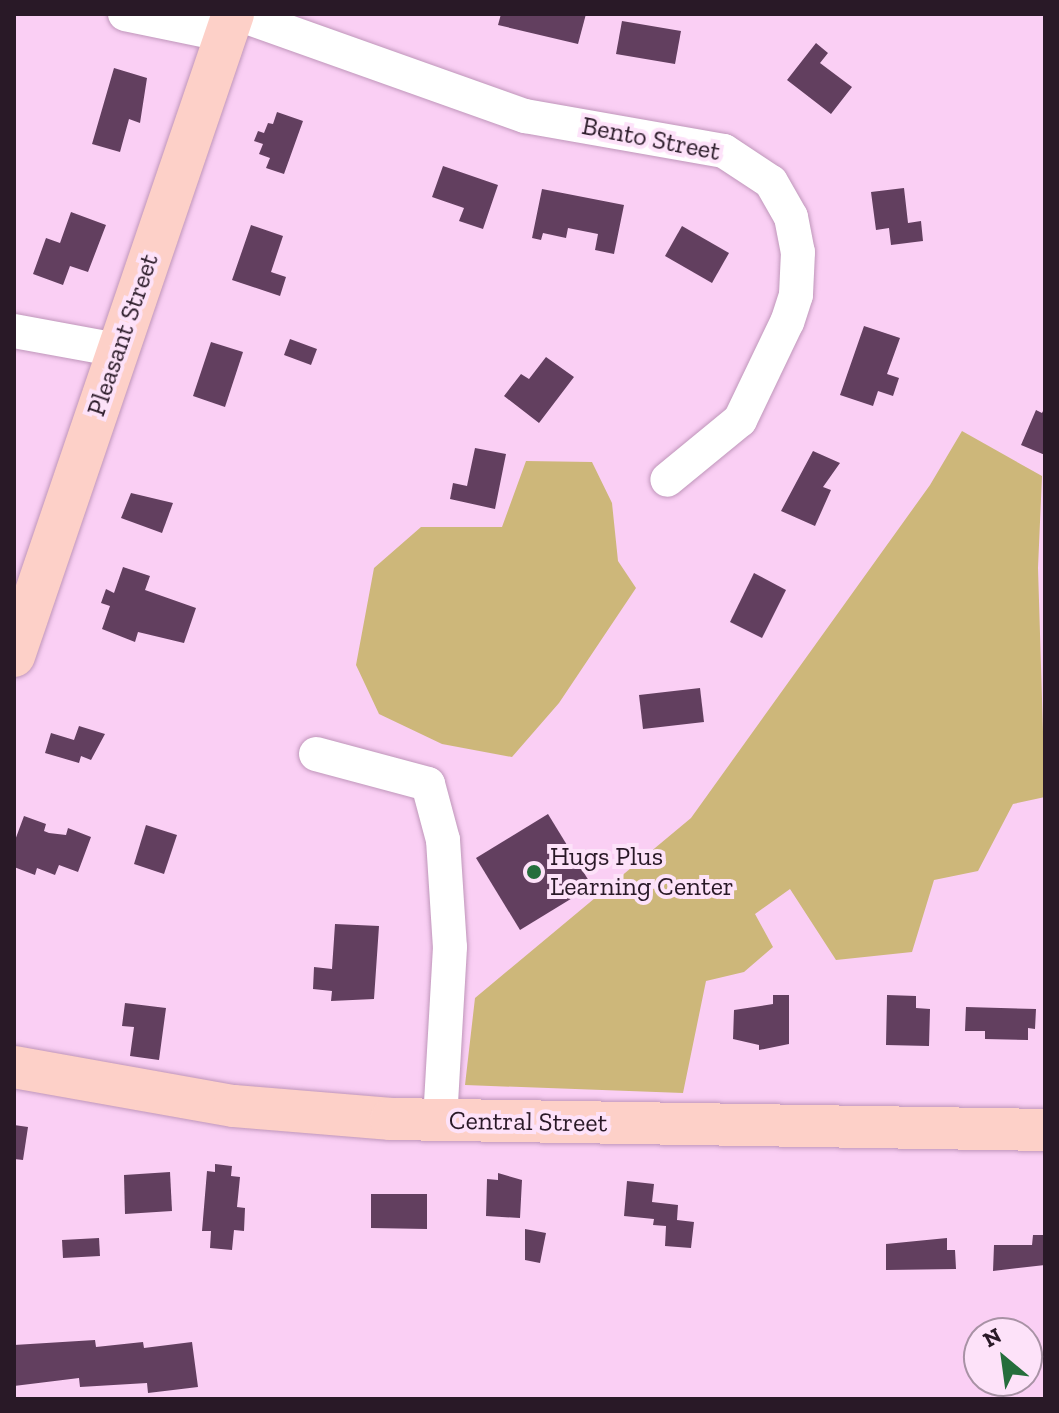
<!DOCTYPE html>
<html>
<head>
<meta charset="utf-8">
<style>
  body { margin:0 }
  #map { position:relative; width:1059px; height:1413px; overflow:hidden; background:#facff4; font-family:"Zilla Slab",serif }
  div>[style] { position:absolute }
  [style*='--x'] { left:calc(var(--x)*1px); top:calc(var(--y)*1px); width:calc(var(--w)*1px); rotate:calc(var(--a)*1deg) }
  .green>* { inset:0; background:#cdb77a }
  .building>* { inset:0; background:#623f5f }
  .roads { filter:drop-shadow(0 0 2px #bf96ba) drop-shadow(0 0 2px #bf96ba) }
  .minor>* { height:34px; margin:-17px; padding:0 17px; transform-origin:17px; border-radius:17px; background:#fff }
  .major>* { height:42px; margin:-21px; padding:0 21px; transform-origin:21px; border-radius:21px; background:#fdd0c8 }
  .dots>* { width:22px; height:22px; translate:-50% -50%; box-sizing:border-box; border:4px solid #fde2f9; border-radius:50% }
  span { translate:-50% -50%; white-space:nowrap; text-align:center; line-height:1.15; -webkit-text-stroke:8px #fde2f9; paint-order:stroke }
  .street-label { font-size:26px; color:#291927 }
  .poi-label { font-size:26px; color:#291927 }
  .left { translate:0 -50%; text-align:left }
  .frame { position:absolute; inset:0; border:16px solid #291927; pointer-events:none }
  .north { position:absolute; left:963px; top:1317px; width:80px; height:80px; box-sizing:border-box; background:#fde2f9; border:2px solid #a892a5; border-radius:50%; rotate:331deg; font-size:22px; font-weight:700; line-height:32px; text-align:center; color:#291927 }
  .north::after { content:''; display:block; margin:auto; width:28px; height:36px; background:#256e3c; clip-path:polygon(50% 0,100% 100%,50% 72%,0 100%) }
</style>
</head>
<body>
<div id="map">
  <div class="green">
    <i style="clip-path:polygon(962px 431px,1042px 476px,1038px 568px,1045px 797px,1013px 804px,978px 871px,934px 880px,912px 952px,836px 960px,790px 889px,755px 914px,773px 947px,744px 972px,706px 981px,683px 1093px,465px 1085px,475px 998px,691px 818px,930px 485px)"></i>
    <i style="clip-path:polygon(526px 461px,592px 462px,612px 503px,618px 561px,636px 588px,559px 703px,512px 757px,442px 744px,379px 714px,356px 665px,374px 568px,421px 527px,502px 527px)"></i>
  </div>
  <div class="building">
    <i style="clip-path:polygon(501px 14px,586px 14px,578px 44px,498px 25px)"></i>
    <i style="clip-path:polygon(622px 21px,681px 31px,675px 64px,616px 54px)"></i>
    <i style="clip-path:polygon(816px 43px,828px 53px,820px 63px,852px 87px,831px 114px,787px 80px)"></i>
    <i style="clip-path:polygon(114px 68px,147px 78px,140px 123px,129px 119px,120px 152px,92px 144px)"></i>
    <i style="clip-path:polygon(277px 112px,303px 121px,284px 174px,266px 168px,270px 158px,259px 154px,263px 144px,254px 141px,258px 131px,264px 133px,268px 123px,273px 124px)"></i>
    <i style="clip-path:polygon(443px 166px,498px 185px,483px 229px,459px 221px,464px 208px,432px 197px)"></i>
    <i style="clip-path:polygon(904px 188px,908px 223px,921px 221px,923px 241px,891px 245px,889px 228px,876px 230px,871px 192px)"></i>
    <i style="clip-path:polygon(542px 189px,624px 205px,614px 254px,595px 250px,598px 234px,568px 228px,566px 238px,543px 233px,541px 240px,532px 238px)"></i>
    <i style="clip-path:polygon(71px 212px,106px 225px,88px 272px,70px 266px,63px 285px,33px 274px,46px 238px,60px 243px)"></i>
    <i style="clip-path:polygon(251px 225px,283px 236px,271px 272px,286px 277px,280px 296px,232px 280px)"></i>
    <i style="clip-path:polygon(682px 226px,729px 253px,712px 283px,665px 256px)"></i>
    <i style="clip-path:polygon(864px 326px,900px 338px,887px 374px,899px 378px,893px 396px,878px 391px,873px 406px,840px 395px)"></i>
    <i style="clip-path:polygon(290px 339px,317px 349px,311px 365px,284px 355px)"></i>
    <i style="clip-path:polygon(211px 342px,243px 352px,225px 407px,193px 396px)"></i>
    <i style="clip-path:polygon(546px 357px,574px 377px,539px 423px,504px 396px,521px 374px,529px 379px)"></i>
    <i style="clip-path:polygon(1045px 407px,1045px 455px,1021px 445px,1036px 410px,1042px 413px)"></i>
    <i style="clip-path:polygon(475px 448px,506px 454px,495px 509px,450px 499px,453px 483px,467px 486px)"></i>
    <i style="clip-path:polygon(813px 451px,840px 463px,823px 487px,831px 490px,815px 526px,781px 511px)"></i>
    <i style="clip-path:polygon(131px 493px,173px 503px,162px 533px,121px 518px)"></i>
    <i style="clip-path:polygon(123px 567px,150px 576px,145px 590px,196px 608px,184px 643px,138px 632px,135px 642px,102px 629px,110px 606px,101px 603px,106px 589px,114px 593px)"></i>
    <i style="clip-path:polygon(754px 573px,786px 590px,762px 638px,730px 622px)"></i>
    <i style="clip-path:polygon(700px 688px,704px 722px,643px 729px,639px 695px)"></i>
    <i style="clip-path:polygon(79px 726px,105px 734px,91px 760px,81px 756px,79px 763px,45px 753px,51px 733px,74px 740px)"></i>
    <i style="clip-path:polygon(548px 814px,592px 886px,520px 930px,476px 858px)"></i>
    <i style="clip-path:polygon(24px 816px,46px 824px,44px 831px,49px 833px,66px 835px,68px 828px,91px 837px,78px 872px,59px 865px,55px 875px,37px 868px,35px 875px,14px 867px,14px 843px)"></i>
    <i style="clip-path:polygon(146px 825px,177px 835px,164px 874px,134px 864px)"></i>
    <i style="clip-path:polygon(335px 924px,379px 926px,374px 999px,331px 1001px,332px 991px,313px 989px,314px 967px,332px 969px)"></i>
    <i style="clip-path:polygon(773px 995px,789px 995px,789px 1044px,759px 1050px,759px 1045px,733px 1039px,734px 1010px,773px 1004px)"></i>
    <i style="clip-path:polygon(887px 995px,916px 996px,916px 1008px,930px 1009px,929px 1046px,886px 1045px)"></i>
    <i style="clip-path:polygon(125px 1003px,166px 1008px,159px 1060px,130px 1056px,134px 1027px,122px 1026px)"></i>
    <i style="clip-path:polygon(966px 1007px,1036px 1009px,1035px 1029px,1028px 1028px,1028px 1040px,985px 1039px,985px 1031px,965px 1031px)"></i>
    <i style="clip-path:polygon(14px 1125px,28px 1127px,23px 1160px,14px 1159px)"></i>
    <i style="clip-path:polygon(215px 1164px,232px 1166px,231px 1176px,240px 1177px,237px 1207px,245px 1208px,244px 1231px,234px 1230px,232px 1250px,210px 1248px,211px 1231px,202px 1231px,207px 1171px,215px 1172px)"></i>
    <i style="clip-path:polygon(170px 1172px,172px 1211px,125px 1214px,124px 1175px)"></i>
    <i style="clip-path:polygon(498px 1173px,522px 1180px,520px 1218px,486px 1216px,487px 1179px,498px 1180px)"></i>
    <i style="clip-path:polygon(627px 1181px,654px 1184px,652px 1202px,678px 1205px,677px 1220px,694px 1222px,691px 1248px,665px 1246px,666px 1226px,653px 1225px,654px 1219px,624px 1216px)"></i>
    <i style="clip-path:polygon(371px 1194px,427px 1194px,427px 1229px,371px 1228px)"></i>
    <i style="clip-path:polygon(525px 1229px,546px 1233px,540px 1263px,525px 1260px)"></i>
    <i style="clip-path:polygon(1033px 1235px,1045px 1235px,1045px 1265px,993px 1271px,994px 1245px,1032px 1245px)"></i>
    <i style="clip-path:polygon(99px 1238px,100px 1256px,63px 1258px,62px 1240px)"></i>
    <i style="clip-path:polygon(947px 1238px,947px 1250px,955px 1250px,956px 1269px,886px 1270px,886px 1244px)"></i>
    <i style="clip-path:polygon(95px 1340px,96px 1347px,143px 1342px,144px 1348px,192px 1342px,198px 1387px,148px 1393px,147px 1383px,80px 1387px,79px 1378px,14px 1386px,14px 1345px)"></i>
  </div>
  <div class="roads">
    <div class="minor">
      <i style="--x:125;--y:14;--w:103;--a:11.7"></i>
      <i style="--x:238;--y:14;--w:305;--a:19.6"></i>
      <i style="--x:525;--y:116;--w:202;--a:10"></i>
      <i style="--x:724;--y:151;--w:56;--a:33.4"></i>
      <i style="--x:771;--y:182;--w:40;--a:60.3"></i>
      <i style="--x:791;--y:217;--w:36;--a:79"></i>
      <i style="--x:798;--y:252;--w:43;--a:92.7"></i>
      <i style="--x:796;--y:295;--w:28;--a:108"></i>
      <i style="--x:787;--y:322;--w:109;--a:115.6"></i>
      <i style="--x:740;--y:420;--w:94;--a:140.6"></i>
      <i style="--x:14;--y:331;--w:106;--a:10.4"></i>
      <i style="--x:316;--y:754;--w:116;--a:15"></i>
      <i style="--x:428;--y:784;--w:58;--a:75"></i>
      <i style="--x:443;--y:840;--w:107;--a:86.3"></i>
      <i style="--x:450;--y:947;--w:172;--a:93.3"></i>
    </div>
    <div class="major">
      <i style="--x:14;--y:656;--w:678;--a:-71.16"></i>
      <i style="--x:14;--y:1067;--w:223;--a:10.1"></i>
      <i style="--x:234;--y:1106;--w:158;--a:4.7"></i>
      <i style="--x:391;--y:1119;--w:654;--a:0.96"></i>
    </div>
  </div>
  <div class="dots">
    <i style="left:534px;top:872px;background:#256e3c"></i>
  </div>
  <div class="street-label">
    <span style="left:651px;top:139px;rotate:11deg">Bento Street</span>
    <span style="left:123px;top:335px;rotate:-71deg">Pleasant Street</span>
    <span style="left:528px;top:1122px;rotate:1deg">Central Street</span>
  </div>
  <div class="poi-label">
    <span class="left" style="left:550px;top:872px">Hugs Plus<br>Learning Center</span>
  </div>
  <div class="frame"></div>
  <div class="north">N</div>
</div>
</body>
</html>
